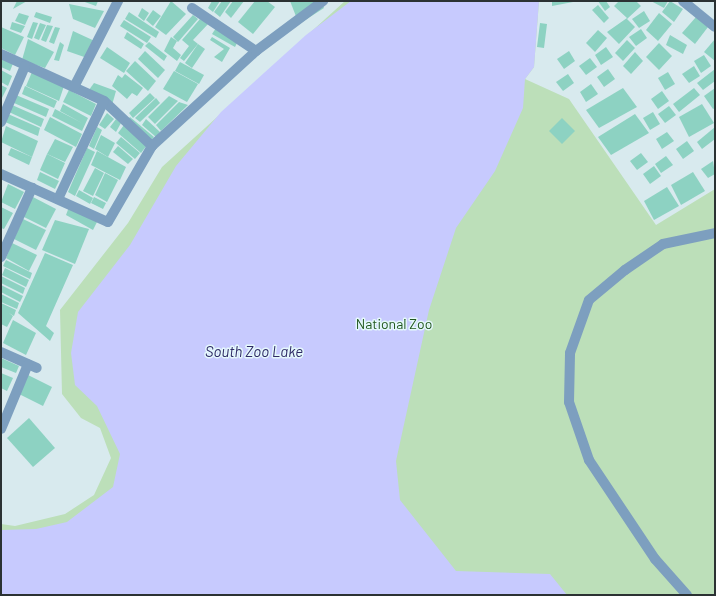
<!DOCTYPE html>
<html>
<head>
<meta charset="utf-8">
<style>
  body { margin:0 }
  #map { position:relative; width:716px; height:596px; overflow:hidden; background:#d8eaee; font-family:Barlow,sans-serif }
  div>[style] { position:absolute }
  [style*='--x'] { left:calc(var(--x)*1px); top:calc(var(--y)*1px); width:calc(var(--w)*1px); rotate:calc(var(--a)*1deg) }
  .green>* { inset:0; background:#bcdfb9 }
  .water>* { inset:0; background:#c7cafe }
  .building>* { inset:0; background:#8dd2c2 }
  .minor>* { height:10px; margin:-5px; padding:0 5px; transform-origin:5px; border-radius:5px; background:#7d9fbf }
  span { translate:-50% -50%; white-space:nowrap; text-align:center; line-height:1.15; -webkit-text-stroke:3px #e5f8fc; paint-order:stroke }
  .park-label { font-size:14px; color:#21571f }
  .water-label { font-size:15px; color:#2e2a66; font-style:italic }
  .frame { position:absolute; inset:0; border:2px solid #2b3233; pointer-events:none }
</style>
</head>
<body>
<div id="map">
  <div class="green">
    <i style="clip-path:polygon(345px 1px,539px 1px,534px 67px,525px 79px,569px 99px,656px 225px,715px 189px,715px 595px,1px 595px,1px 524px,15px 526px,65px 514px,94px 495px,111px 458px,100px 428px,81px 418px,62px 394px,60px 310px,128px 223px,162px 167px)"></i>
  </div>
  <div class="water">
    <i style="clip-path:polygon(351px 1px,539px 1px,534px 67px,525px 79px,523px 108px,495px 171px,456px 228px,429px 310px,396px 461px,400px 500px,456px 571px,550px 574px,567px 595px,1px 595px,1px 530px,36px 529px,67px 522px,113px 487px,120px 454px,97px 406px,75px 385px,71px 353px,78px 312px,130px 245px,176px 166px,221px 112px,306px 35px)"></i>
  </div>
  <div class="building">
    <i style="clip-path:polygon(17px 1px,27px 1px,13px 9px)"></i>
    <i style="clip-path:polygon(82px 1px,98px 1px,96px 6px)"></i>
    <i style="clip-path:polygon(171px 1px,186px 14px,166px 35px,155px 27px)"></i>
    <i style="clip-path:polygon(212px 1px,220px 1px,213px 12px,208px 8px)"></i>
    <i style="clip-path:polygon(222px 1px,231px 1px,220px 17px,214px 12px)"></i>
    <i style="clip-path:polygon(233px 1px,244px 1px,231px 18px,225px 12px)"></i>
    <i style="clip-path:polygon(255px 1px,267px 1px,275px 7px,253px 34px,238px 22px)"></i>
    <i style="clip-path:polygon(290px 1px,321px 1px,324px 8px,299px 24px)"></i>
    <i style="clip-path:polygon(552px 1px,573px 1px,573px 2px,552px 6px)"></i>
    <i style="clip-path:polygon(598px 1px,606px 1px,610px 7px,605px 11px)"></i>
    <i style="clip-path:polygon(619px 1px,636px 1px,641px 6px,627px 19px,635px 27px,619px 44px,607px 32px,627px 18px,614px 6px)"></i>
    <i style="clip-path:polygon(651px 1px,668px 1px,664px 8px)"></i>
    <i style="clip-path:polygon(670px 1px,683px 9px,674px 22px,662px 12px)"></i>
    <i style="clip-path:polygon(69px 4px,104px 11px,95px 28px,73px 19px)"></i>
    <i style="clip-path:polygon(598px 5px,609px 18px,604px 23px,592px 10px)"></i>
    <i style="clip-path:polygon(142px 8px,149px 13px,144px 21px,138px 16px)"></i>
    <i style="clip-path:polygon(153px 10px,161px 16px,153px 26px,146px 20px)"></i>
    <i style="clip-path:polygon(644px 11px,650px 21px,639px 28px,632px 19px)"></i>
    <i style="clip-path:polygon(36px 12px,52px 17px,50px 23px,34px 17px)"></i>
    <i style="clip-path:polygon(129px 12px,159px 32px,156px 38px,125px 19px)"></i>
    <i style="clip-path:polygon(19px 13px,29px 16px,25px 25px,15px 21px)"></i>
    <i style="clip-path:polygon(659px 13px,672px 24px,658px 41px,646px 30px)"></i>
    <i style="clip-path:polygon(193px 15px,198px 19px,178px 42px,173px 37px)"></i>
    <i style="clip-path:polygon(696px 17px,708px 27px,695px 44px,682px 33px)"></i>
    <i style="clip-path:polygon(200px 19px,209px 23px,193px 40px,198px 44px,184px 61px,180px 58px,189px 46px,182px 40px)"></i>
    <i style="clip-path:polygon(124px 20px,151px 37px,147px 43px,120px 26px)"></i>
    <i style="clip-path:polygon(12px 22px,25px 26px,21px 33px,10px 29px)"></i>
    <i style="clip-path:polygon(33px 22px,38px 23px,32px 39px,27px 37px)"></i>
    <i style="clip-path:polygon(40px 23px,46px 25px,39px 40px,34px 38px)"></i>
    <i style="clip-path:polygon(540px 23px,547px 24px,544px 48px,537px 47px)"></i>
    <i style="clip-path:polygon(47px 25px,53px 26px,46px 42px,41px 40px)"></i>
    <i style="clip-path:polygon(1px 27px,24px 37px,15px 55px,1px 48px)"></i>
    <i style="clip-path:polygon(55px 27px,60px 28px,54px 44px,49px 42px)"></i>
    <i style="clip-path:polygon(216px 28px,238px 41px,235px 47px,212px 34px)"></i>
    <i style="clip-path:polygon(641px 29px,647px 38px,636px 46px,629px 37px)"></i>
    <i style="clip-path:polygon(598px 30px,607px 38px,595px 52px,586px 43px)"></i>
    <i style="clip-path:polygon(73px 31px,99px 43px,90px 59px,67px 51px)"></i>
    <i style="clip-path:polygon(127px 32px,144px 44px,141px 49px,124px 38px)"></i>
    <i style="clip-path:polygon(670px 35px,687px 45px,683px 54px,666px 45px)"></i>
    <i style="clip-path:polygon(171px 37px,177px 41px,173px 48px,181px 55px,177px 61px,164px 51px)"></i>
    <i style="clip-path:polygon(212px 37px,230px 48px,222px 62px,214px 57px,224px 49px,210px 40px)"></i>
    <i style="clip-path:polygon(28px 39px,54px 52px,45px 68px,22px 60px)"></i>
    <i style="clip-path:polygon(715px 39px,715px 61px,704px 52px)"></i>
    <i style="clip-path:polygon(627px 40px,635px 48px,623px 61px,615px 53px)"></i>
    <i style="clip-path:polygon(60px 42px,64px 45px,59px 61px,54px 60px)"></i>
    <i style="clip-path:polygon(149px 42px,167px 56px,164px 61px,145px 46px)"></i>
    <i style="clip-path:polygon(659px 43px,672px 56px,659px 70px,646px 57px)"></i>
    <i style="clip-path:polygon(198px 44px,205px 49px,192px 68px,185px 63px)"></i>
    <i style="clip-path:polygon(107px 47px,130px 63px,124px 73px,100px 58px)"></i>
    <i style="clip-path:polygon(606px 47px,613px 57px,601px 65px,595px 55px)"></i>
    <i style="clip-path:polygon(145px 51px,165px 70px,158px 78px,138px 59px)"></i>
    <i style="clip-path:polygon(569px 51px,575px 61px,564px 69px,557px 59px)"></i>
    <i style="clip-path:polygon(635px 52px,643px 61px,631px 74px,623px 66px)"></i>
    <i style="clip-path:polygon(1px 55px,14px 61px,10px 71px,1px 67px)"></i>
    <i style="clip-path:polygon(704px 55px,711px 66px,701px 73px,694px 61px)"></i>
    <i style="clip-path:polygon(590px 58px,597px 67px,586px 75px,579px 66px)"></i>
    <i style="clip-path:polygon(135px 61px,156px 81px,148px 91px,126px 71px)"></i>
    <i style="clip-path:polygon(180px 62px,204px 75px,199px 84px,175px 71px)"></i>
    <i style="clip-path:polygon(694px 66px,700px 76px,689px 83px,682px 74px)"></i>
    <i style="clip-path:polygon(608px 69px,615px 79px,604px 87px,597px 77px)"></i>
    <i style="clip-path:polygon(715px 69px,715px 81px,703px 90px,697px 83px)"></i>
    <i style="clip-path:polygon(1px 70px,12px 76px,8px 86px,1px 82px)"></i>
    <i style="clip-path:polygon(174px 71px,198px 84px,187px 102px,163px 89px)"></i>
    <i style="clip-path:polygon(32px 72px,64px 86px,59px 101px,26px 86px)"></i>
    <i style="clip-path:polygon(668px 72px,675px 84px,665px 90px,658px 78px)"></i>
    <i style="clip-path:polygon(125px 74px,143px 88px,137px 96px,132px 93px,127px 99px,112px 86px,118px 75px,122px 78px)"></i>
    <i style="clip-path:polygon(568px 74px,574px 83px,563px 91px,556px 82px)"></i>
    <i style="clip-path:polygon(94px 83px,116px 91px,112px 105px,86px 94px)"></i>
    <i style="clip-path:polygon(591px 84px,598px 94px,586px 102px,580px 92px)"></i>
    <i style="clip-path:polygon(1px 85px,7px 88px,2px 98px,1px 98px)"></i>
    <i style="clip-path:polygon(25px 86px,57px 101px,54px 108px,22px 94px)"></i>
    <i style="clip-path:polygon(623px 88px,637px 107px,599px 128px,586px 110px)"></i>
    <i style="clip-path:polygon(694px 88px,700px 95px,679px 112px,673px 104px)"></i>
    <i style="clip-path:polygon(715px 88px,715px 108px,713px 109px,704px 96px)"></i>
    <i style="clip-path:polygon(69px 90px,96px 104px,91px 116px,63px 102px)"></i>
    <i style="clip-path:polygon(662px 91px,669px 101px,658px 109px,651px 99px)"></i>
    <i style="clip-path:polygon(150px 93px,155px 98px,133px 118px,129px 113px)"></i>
    <i style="clip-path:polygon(16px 95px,49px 109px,46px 117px,14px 103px)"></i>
    <i style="clip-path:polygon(169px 96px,178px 101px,155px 124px,148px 117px)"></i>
    <i style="clip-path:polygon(156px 98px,160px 103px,140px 122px,135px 118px)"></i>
    <i style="clip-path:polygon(179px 102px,188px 105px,161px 131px,156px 125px)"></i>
    <i style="clip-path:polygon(63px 104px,88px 118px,82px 131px,52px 116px,55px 109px,82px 123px,60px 111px)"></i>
    <i style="clip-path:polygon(702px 104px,714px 123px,689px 137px,679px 117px)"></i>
    <i style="clip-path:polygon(12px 105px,44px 119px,41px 127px,9px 112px)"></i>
    <i style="clip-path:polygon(669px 106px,676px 115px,665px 123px,658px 114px)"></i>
    <i style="clip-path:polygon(653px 112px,660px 124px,650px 130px,643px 118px)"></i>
    <i style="clip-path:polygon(107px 113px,114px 119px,105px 129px,99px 125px)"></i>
    <i style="clip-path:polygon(8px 114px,40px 128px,38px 136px,5px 122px)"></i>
    <i style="clip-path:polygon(635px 114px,649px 133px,611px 155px,598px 137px)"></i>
    <i style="clip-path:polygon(50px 117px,82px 134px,76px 147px,44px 130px)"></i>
    <i style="clip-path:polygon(130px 117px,154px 137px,148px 144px,124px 124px)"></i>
    <i style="clip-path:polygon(562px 118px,575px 131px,562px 144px,549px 131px)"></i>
    <i style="clip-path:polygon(116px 119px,121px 123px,116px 132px,110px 127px)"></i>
    <i style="clip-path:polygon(146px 119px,160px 132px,156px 137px,142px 125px)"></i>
    <i style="clip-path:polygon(124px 125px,147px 145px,141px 153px,118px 133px)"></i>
    <i style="clip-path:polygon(6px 126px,38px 141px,32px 157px,1px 142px)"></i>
    <i style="clip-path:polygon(97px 127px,102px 130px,94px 149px,89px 146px)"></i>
    <i style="clip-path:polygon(715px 127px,715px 139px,702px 149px,697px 142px)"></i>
    <i style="clip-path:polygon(667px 132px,674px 141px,662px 149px,656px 139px)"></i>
    <i style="clip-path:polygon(101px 135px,115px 143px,108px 157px,95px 149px)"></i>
    <i style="clip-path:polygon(121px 137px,140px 153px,135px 159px,116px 143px)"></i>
    <i style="clip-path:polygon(55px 139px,73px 147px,65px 162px,47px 154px)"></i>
    <i style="clip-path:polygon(687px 141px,694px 151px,683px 159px,676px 149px)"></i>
    <i style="clip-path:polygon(118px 146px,133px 159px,128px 164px,113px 152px)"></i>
    <i style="clip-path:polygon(11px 148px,32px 157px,29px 165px,8px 155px)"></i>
    <i style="clip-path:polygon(87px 148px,95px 152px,75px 196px,68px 192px)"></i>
    <i style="clip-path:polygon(97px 151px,126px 167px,120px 180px,91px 165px)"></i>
    <i style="clip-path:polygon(641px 153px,648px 162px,637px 170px,630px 161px)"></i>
    <i style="clip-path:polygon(47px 154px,65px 163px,58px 179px,40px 170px)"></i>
    <i style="clip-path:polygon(666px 156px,673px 165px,661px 173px,655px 164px)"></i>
    <i style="clip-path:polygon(713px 161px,715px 174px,708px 178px,701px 169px)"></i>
    <i style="clip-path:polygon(654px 166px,661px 176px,650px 184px,643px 174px)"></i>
    <i style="clip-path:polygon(95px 168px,104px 173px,93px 196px,83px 191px)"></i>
    <i style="clip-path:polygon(40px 172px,59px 181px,55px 189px,37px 180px)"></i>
    <i style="clip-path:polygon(693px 172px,705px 191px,681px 205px,671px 185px)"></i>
    <i style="clip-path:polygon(105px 173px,118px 180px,107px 202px,95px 195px)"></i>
    <i style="clip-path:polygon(8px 184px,24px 192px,15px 209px,1px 202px)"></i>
    <i style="clip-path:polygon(667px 187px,679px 206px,654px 220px,644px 201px)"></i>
    <i style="clip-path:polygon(79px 190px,93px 198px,90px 204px,76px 196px)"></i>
    <i style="clip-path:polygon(31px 196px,56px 209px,46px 228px,22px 216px)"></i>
    <i style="clip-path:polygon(94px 197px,106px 203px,103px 209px,91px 203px)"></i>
    <i style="clip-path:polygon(1px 207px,13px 213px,4px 229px,1px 228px)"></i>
    <i style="clip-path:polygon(69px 207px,97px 222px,93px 230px,66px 215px)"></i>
    <i style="clip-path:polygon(23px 219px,46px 230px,36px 250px,14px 239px)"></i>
    <i style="clip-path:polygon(55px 220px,89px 229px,75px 264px,42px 250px)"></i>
    <i style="clip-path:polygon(12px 243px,37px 255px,29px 271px,6px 258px)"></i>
    <i style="clip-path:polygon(45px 253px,73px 265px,46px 326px,54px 333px,50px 341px,18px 313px)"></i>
    <i style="clip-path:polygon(6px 260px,32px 273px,30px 279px,3px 266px)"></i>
    <i style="clip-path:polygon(5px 268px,29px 280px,26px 287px,2px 275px)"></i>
    <i style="clip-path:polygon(1px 276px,25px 288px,23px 294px,1px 283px)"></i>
    <i style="clip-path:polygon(1px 285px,23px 296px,20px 302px,1px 292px)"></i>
    <i style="clip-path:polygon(1px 294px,19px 303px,17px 309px,1px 302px)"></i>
    <i style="clip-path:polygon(1px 303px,16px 310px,14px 316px,9px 313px,13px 316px,7px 327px,1px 324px)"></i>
    <i style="clip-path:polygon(13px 320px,36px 333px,26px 355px,3px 343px)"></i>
    <i style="clip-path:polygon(1px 358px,19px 366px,16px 373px,1px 367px)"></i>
    <i style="clip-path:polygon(1px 373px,13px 378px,7px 391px,1px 388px)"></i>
    <i style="clip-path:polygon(28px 375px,52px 387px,43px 406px,19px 394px)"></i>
    <i style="clip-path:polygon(29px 418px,55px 448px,33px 467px,7px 438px)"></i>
  </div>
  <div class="minor">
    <i style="--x:683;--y:1;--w:41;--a:39.1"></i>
    <i style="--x:192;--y:8;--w:77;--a:33.9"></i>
    <i style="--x:1;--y:54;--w:113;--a:24.5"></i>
    <i style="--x:104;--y:101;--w:66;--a:43.2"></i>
    <i style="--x:74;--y:87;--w:97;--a:-62.9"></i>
    <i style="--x:1;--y:122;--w:61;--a:-66.8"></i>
    <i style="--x:1;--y:174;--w:117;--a:24.2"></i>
    <i style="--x:108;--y:222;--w:88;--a:-59.9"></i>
    <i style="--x:152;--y:146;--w:141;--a:-42.4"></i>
    <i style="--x:256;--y:51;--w:84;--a:-36.7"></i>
    <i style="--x:58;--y:199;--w:108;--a:-64.9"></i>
    <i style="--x:1;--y:257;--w:76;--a:-65.8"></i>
    <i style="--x:1;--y:352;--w:39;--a:24"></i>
    <i style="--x:1;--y:429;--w:70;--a:-67.4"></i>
    <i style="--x:687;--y:595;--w:48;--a:-131.6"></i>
    <i style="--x:655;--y:559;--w:119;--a:-123.7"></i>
    <i style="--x:589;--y:460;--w:61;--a:-109"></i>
    <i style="--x:569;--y:402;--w:49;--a:-88.8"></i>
    <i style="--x:570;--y:353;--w:56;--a:-70.3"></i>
    <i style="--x:589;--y:300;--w:47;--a:-39.8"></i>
    <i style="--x:625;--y:270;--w:46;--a:-34.4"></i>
    <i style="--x:663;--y:244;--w:53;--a:-11.9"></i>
  </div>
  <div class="park-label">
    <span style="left:394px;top:324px">National Zoo</span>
  </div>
  <div class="water-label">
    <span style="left:254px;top:352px">South Zoo Lake</span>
  </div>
  <div class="frame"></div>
</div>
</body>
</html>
